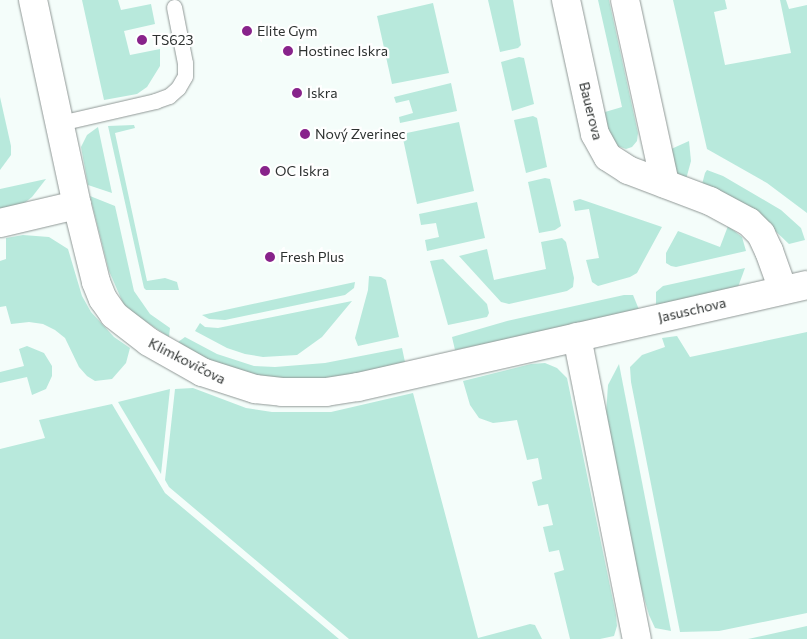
<!DOCTYPE html>
<html>
<head>
<meta charset="utf-8">
<style>
  body { margin:0 }
  #map { position:relative; width:807px; height:639px; overflow:hidden; background:#f4fdfa; font-family:Commissioner,sans-serif }
  div>[style] { position:absolute }
  [style*='--x'] { left:calc(var(--x)*1px); top:calc(var(--y)*1px); width:calc(var(--w)*1px); rotate:calc(var(--a)*1deg) }
  .green>* { inset:0; background:#b8e9dc }
  .roads { filter:drop-shadow(0 0 1px #909896) drop-shadow(0 0 1px #909896) }
  .service>* { height:15px; margin:-7.5px; padding:0 7.5px; transform-origin:7.5px; border-radius:7.5px; background:#fff }
  .minor>* { height:28px; margin:-14px; padding:0 14px; transform-origin:14px; border-radius:14px; background:#fff }
  .dots>* { width:14px; height:14px; translate:-50% -50%; box-sizing:border-box; border:2px solid #fff; border-radius:50% }
  span { translate:-50% -50%; white-space:nowrap; text-align:center; line-height:1.15; -webkit-text-stroke:4.5px #fff; paint-order:stroke }
  .poi-label { font-size:14px; color:#2e3231 }
  .left { translate:0 -50%; text-align:left }
  .street-label { font-size:14px; color:#2e3231 }
</style>
</head>
<body>
<div id="map">
  <div class="green">
    <i style="clip-path:polygon(82px 0,118px 0,121px 10px,151px 4px,155px 24px,124px 31px,130px 55px,160px 49px,160px 66px,147px 87px,137px 94px,104px 100px)"></i>
    <i style="clip-path:polygon(488px 0,513px 0,521px 45px,518px 48px,500px 52px)"></i>
    <i style="clip-path:polygon(598px 0,609px 0,638px 133px,637px 141px,632px 147px,626px 149px,615px 145px,608px 133px,605px 112px,622px 107px)"></i>
    <i style="clip-path:polygon(673px 0,725px 0,727px 9px,714px 12px,725px 65px,791px 53px,780px 0,786px 0,789px 9px,807px 5px,807px 213px,767px 183px,707px 149px)"></i>
    <i style="clip-path:polygon(433px 3px,449px 73px,392px 84px,377px 16px)"></i>
    <i style="clip-path:polygon(519px 57px,524px 58px,534px 104px,512px 111px,501px 62px)"></i>
    <i style="clip-path:polygon(451px 83px,457px 111px,400px 123px,399px 117px,413px 113px,409px 100px,396px 103px,394px 97px)"></i>
    <i style="clip-path:polygon(0 97px,11px 146px,11px 155px,0 170px)"></i>
    <i style="clip-path:polygon(533px 116px,537px 118px,547px 167px,526px 173px,514px 120px)"></i>
    <i style="clip-path:polygon(459px 122px,474px 191px,417px 204px,402px 134px)"></i>
    <i style="clip-path:polygon(134px 125px,135px 128px,115px 133px,147px 281px,165px 278px,177px 282px,179px 290px,146px 290px,144px 288px,108px 126px)"></i>
    <i style="clip-path:polygon(98px 127px,112px 193px,88px 185px,81px 147px,87px 135px)"></i>
    <i style="clip-path:polygon(689px 141px,691px 161px,685px 183px,678px 178px,669px 150px)"></i>
    <i style="clip-path:polygon(707px 170px,723px 176px,781px 210px,801px 228px,805px 240px,789px 244px,767px 223px,701px 188px,705px 173px)"></i>
    <i style="clip-path:polygon(545px 178px,550px 179px,561px 226px,555px 230px,539px 233px,528px 182px)"></i>
    <i style="clip-path:polygon(46px 179px,32px 197px,23px 204px,0 211px,0 189px)"></i>
    <i style="clip-path:polygon(90px 196px,115px 206px,134px 291px,150px 314px,170px 328px,169px 337px,133px 313px,123px 303px,109px 271px)"></i>
    <i style="clip-path:polygon(580px 199px,662px 227px,637px 273px,630px 277px,598px 286px,592px 282px,586px 260px,599px 258px,589px 209px,575px 211px,573px 201px)"></i>
    <i style="clip-path:polygon(477px 202px,485px 238px,427px 251px,425px 240px,439px 237px,436px 223px,421px 225px,419px 214px)"></i>
    <i style="clip-path:polygon(728px 226px,742px 237px,746px 251px,676px 267px,671px 266px,666px 263px,666px 253px,678px 231px,720px 247px)"></i>
    <i style="clip-path:polygon(23px 235px,49px 237px,68px 249px,82px 296px,91px 312px,114px 337px,130px 348px,126px 363px,112px 379px,95px 381px,87px 376px,79px 367px,65px 338px,55px 330px,43px 324px,29px 322px,11px 324px,6px 306px,0 307px,0 261px,6px 259px,6px 238px)"></i>
    <i style="clip-path:polygon(562px 238px,566px 242px,574px 278px,573px 287px,567px 291px,509px 304px,501px 302px,459px 256px,487px 249px,494px 280px,546px 269px,541px 242px)"></i>
    <i style="clip-path:polygon(443px 259px,487px 304px,489px 313px,487px 317px,448px 325px,430px 261px)"></i>
    <i style="clip-path:polygon(745px 268px,738px 287px,656px 309px,656px 292px,663px 286px)"></i>
    <i style="clip-path:polygon(369px 276px,381px 277px,386px 280px,399px 337px,358px 346px,355px 338px,368px 290px)"></i>
    <i style="clip-path:polygon(355px 282px,354px 288px,345px 295px,225px 320px,209px 319px,202px 315px)"></i>
    <i style="clip-path:polygon(624px 295px,633px 295px,640px 312px,455px 350px,452px 337px,507px 321px)"></i>
    <i style="clip-path:polygon(352px 301px,322px 337px,297px 355px,263px 357px,245px 354px,227px 348px,195px 331px,200px 323px,205px 327px,218px 328px)"></i>
    <i style="clip-path:polygon(807px 332px,807px 613px,719px 631px,680px 632px,631px 382px,630px 367px,642px 355px,665px 347px,662px 338px,677px 336px,690px 357px)"></i>
    <i style="clip-path:polygon(185px 337px,217px 354px,254px 366px,275px 367px,325px 363px,402px 348px,405px 362px,343px 377px,264px 381px,211px 361px,178px 342px)"></i>
    <i style="clip-path:polygon(27px 346px,44px 353px,52px 366px,52px 376px,46px 389px,32px 395px,27px 377px,0 383px,0 372px,24px 366px,19px 349px)"></i>
    <i style="clip-path:polygon(545px 363px,557px 368px,567px 378px,616px 615px,617px 626px,614px 636px,600px 639px,570px 639px,554px 573px,564px 570px,559px 550px,549px 552px,543px 527px,553px 525px,548px 504px,538px 506px,532px 482px,542px 479px,538px 458px,527px 460px,517px 420px,493px 423px,479px 418px,470px 405px,463px 381px,531px 364px)"></i>
    <i style="clip-path:polygon(619px 364px,671px 631px,655px 628px,649px 615px,640px 584px,606px 414px,608px 385px)"></i>
    <i style="clip-path:polygon(193px 388px,246px 408px,272px 412px,331px 412px,413px 393px,478px 638px,530px 624px,535px 625px,542px 639px,349px 639px,169px 487px,165px 480px,175px 389px)"></i>
    <i style="clip-path:polygon(170px 389px,161px 474px,118px 402px)"></i>
    <i style="clip-path:polygon(112px 404px,165px 493px,339px 639px,0 639px,0 449px,45px 438px,39px 420px)"></i>
    <i style="clip-path:polygon(807px 626px,807px 639px,748px 639px)"></i>
  </div>
  <div class="roads">
    <div class="service">
      <i style="--x:60;--y:123;--w:98;--a:-13"></i>
      <i style="--x:155;--y:101;--w:15;--a:-20"></i>
      <i style="--x:169;--y:96;--w:12;--a:-42"></i>
      <i style="--x:178;--y:88;--w:14;--a:-60"></i>
      <i style="--x:185;--y:76;--w:13;--a:-90"></i>
      <i style="--x:185;--y:63;--w:57;--a:-101.1"></i>
    </div>
    <div class="minor">
      <i style="--x:33;--y:0;--w:210;--a:77.9"></i>
      <i style="--x:566;--y:0;--w:137;--a:77.8"></i>
      <i style="--x:595;--y:134;--w:26;--a:61"></i>
      <i style="--x:608;--y:157;--w:24;--a:33"></i>
      <i style="--x:628;--y:170;--w:88;--a:20.7"></i>
      <i style="--x:710;--y:201;--w:44;--a:28.3"></i>
      <i style="--x:749;--y:222;--w:17;--a:45"></i>
      <i style="--x:761;--y:234;--w:19;--a:65"></i>
      <i style="--x:769;--y:251;--w:41;--a:70.3"></i>
      <i style="--x:625;--y:0;--w:188;--a:77.7"></i>
      <i style="--x:0;--y:223;--w:79;--a:-13.2"></i>
      <i style="--x:77;--y:205;--w:79;--a:76.1"></i>
      <i style="--x:96;--y:282;--w:18;--a:68"></i>
      <i style="--x:103;--y:299;--w:19;--a:55"></i>
      <i style="--x:114;--y:315;--w:44;--a:37.6"></i>
      <i style="--x:149;--y:342;--w:61;--a:29.5"></i>
      <i style="--x:202;--y:372;--w:56;--a:17.8"></i>
      <i style="--x:255;--y:389;--w:27;--a:6"></i>
      <i style="--x:282;--y:392;--w:44;--a:0"></i>
      <i style="--x:326;--y:392;--w:32;--a:-9"></i>
      <i style="--x:358;--y:387;--w:460;--a:-12.8"></i>
      <i style="--x:577;--y:337;--w:308;--a:78.8"></i>
    </div>
  </div>
  <div class="dots">
    <i style="left:247px;top:31px;background:#88238b"></i>
    <i style="left:142px;top:40px;background:#88238b"></i>
    <i style="left:288px;top:51px;background:#88238b"></i>
    <i style="left:297px;top:93px;background:#88238b"></i>
    <i style="left:305px;top:134px;background:#88238b"></i>
    <i style="left:265px;top:171px;background:#88238b"></i>
    <i style="left:270px;top:257px;background:#88238b"></i>
  </div>
  <div class="poi-label">
    <span class="left" style="left:257px;top:31px">Elite Gym</span>
    <span class="left" style="left:152px;top:40px">TS623</span>
    <span class="left" style="left:298px;top:51px">Hostinec Iskra</span>
    <span class="left" style="left:307px;top:93px">Iskra</span>
    <span class="left" style="left:315px;top:134px">Nový Zverinec</span>
    <span class="left" style="left:275px;top:171px">OC Iskra</span>
    <span class="left" style="left:280px;top:257px">Fresh Plus</span>
  </div>
  <div class="street-label">
    <span style="left:591px;top:111px;rotate:76deg">Bauerova</span>
    <span style="left:692px;top:310px;rotate:-13deg">Jasuschova</span>
    <span style="left:187px;top:361px;rotate:27deg">Klimkovičova</span>
  </div>
</div>
</body>
</html>
